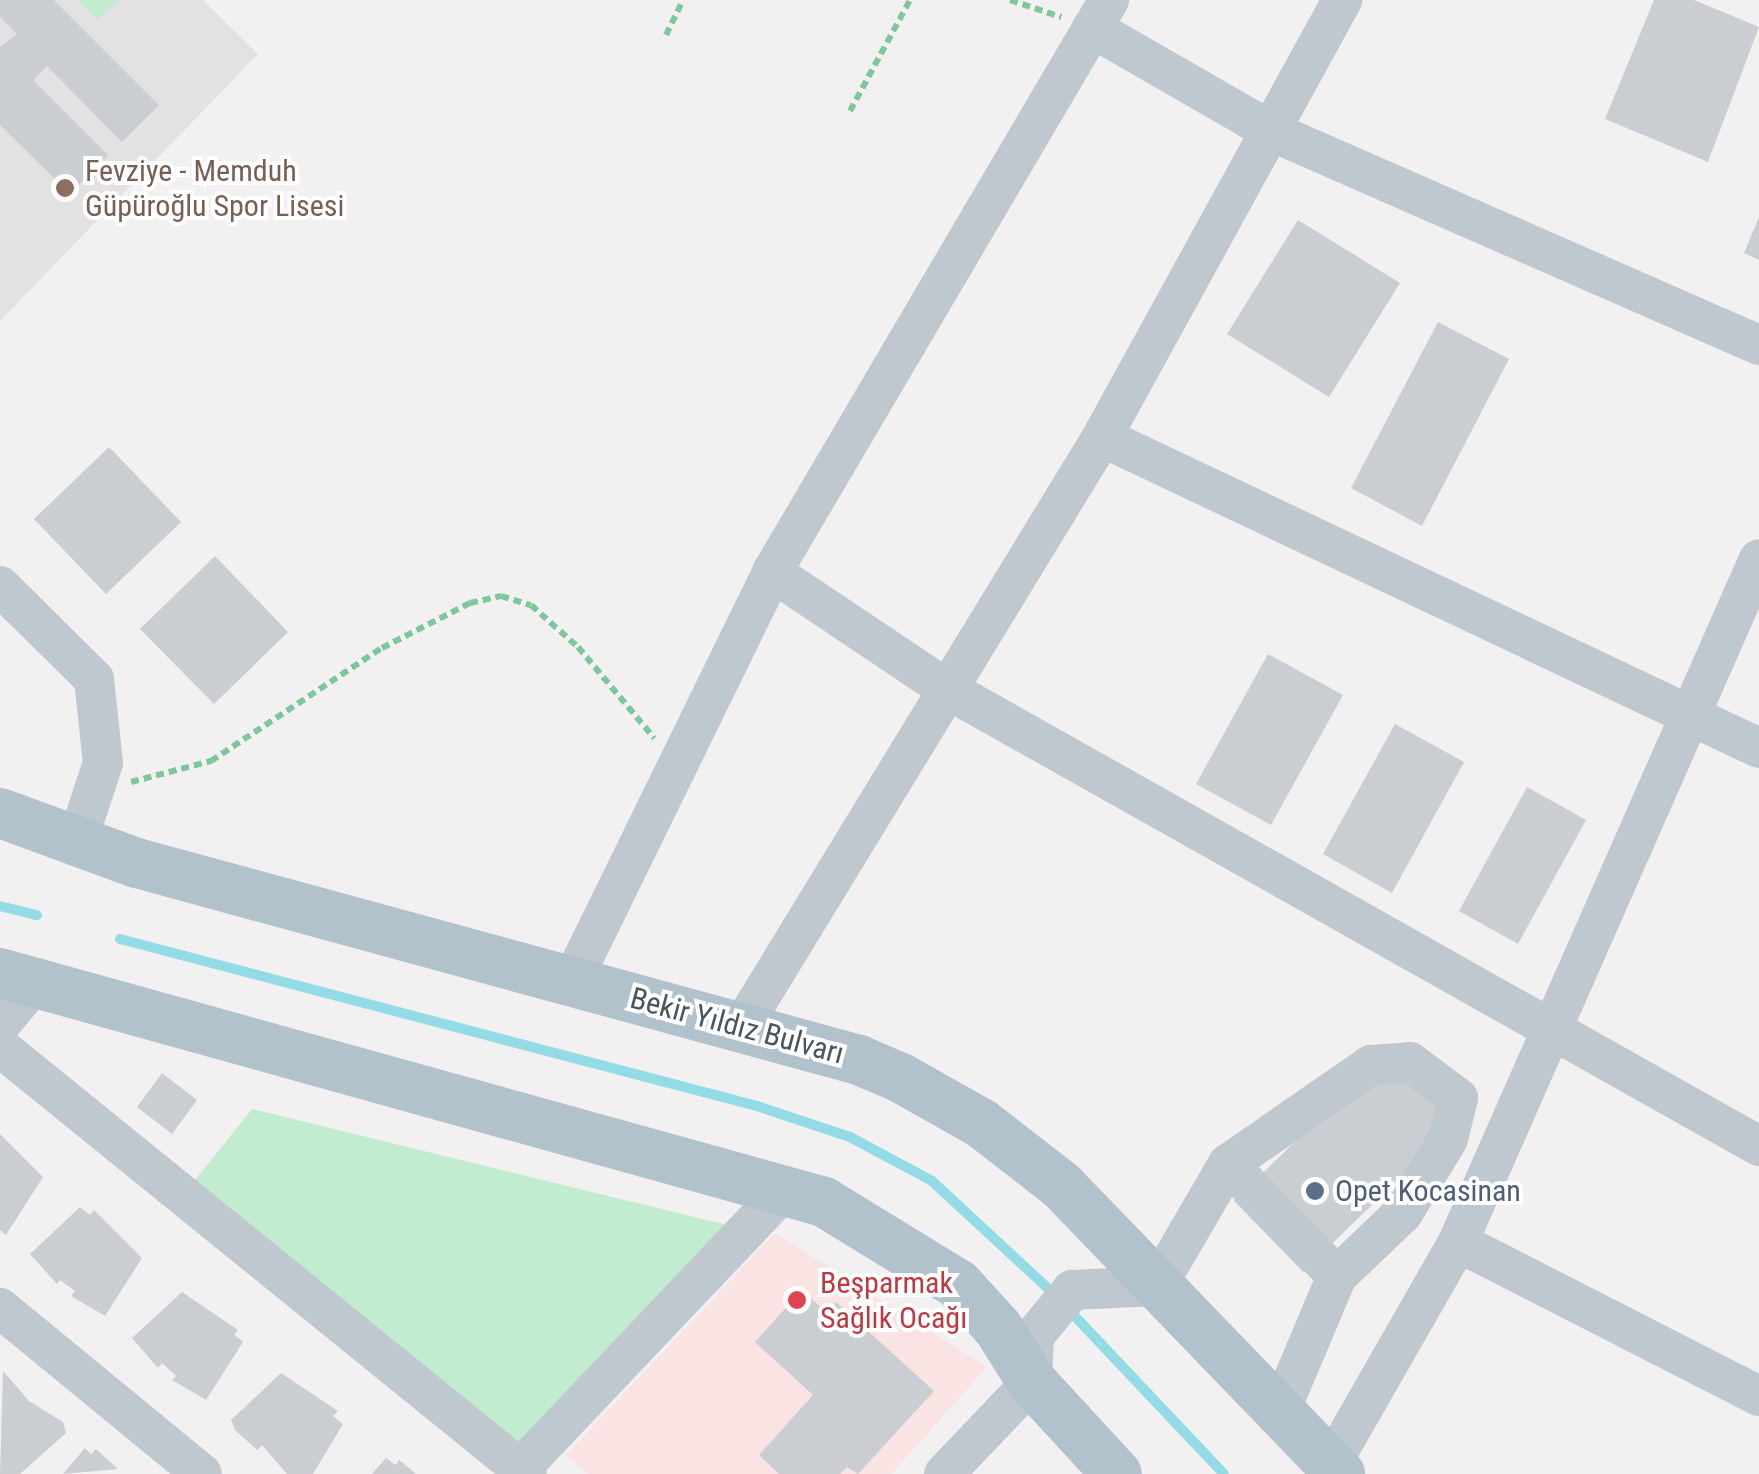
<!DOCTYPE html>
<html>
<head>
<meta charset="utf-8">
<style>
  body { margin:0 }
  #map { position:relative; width:1759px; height:1474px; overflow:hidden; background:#f2f0f0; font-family:"Roboto Condensed",sans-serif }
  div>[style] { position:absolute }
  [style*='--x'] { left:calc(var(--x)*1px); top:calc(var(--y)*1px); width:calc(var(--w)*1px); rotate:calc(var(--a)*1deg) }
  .education>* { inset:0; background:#e3e1e1 }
  .medical>* { inset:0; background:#f9e3e3 }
  .green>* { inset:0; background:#c2eccf }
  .stream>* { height:10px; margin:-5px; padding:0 5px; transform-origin:5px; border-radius:5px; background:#93dbe5 }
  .building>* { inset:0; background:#caced2 }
  .path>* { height:6px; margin-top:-3px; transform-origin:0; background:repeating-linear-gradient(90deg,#7dc79c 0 8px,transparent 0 13px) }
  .minor>* { height:40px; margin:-20px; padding:0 20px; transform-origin:20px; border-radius:20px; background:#bfc8ce }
  .major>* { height:50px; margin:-25px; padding:0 25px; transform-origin:25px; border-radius:25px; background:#b2c2cc }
  .dots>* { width:28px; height:28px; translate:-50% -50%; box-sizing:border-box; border:5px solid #fff; border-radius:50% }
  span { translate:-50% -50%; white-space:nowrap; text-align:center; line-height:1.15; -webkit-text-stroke:8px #fff; paint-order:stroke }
  .education-label { font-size:30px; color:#785e54 }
  .left { translate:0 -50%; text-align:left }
  .street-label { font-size:30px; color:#49555c }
  .service-label { font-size:30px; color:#4e5e75 }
  .health-label { font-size:30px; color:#be3a42 }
</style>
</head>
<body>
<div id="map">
  <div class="education">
    <i style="clip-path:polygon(0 0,203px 0,258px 54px,0 321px)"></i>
  </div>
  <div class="medical">
    <i style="clip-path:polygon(775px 1233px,987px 1367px,891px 1474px,588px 1474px,566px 1455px)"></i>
  </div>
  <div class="green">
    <i style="clip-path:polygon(78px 0,119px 0,98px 20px)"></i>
    <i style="clip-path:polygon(252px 1109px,727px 1225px,524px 1466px,191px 1185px)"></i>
  </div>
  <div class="stream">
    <i style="--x:0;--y:906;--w:38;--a:14"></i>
    <i style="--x:120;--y:939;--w:659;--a:14.69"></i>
    <i style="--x:757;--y:1106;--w:98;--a:18.4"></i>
    <i style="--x:850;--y:1137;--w:93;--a:28.2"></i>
    <i style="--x:932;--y:1181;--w:168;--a:42.8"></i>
    <i style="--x:1067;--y:1308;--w:228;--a:46.6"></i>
  </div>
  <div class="building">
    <i style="clip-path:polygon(0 0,54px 0,159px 105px,122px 142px,47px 66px,33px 80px,108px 155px,70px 194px,0 125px,0 47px,17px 34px,0 17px)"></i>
    <i style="clip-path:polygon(1654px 0,1694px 0,1759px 27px,1708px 162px,1605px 119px)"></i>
    <i style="clip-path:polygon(1759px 217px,1759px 260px,1744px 253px)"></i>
    <i style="clip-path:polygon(1298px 220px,1400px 283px,1329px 397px,1227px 334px)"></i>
    <i style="clip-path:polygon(1438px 322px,1509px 359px,1422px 526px,1351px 488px)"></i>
    <i style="clip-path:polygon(109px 447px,181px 522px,106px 594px,34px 519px)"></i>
    <i style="clip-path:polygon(215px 556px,288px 632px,214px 704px,140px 629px)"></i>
    <i style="clip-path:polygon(1268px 654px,1343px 695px,1271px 825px,1196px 784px)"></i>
    <i style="clip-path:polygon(1395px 724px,1464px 762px,1392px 893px,1323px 854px)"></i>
    <i style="clip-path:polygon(1527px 787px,1586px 820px,1518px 944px,1459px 911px)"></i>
    <i style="clip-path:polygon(1385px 1054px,1454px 1125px,1303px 1272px,1234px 1201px)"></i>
    <i style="clip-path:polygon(162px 1073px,197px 1100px,172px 1134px,137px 1107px)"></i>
    <i style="clip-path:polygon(0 1134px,43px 1177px,6px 1235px,0 1230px)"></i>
    <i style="clip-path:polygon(80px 1207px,90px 1215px,94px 1210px,142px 1258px,105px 1316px,71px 1296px,75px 1291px,60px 1280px,57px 1284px,30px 1254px)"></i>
    <i style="clip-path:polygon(802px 1290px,827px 1313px,836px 1302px,934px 1391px,858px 1474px,847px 1467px,840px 1474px,779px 1474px,759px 1455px,813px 1395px,755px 1342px)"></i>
    <i style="clip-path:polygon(182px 1292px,238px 1330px,234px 1335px,243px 1342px,206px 1400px,172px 1380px,176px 1376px,162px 1363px,158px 1368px,132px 1338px)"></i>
    <i style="clip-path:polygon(3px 1371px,29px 1401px,63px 1422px,66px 1433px,20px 1474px,0 1474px)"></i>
    <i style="clip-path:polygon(281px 1373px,338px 1411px,333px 1416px,343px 1424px,313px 1474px,287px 1474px,262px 1445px,257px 1450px,235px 1430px,231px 1420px)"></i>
    <i style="clip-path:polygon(85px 1448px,91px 1454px,96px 1449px,118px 1469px,63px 1474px)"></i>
    <i style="clip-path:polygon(386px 1458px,395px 1465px,399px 1460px,416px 1474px,372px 1474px)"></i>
  </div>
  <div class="path">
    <i style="--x:1010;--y:0;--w:54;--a:18.4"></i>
    <i style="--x:666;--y:35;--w:39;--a:-64"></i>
    <i style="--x:850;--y:111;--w:126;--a:-61.6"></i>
    <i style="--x:131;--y:782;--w:83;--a:-14.7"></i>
    <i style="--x:211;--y:761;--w:205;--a:-33.5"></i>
    <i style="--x:382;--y:648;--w:99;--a:-27.1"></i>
    <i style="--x:470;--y:603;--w:32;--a:-13"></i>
    <i style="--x:501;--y:596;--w:31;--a:17"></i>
    <i style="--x:531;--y:605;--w:63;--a:41.8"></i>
    <i style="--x:578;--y:647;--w:119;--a:50.1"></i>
  </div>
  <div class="minor">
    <i style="--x:1092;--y:28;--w:209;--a:29.9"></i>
    <i style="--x:1273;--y:132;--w:531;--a:23.67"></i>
    <i style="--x:1102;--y:437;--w:727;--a:25.33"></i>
    <i style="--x:772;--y:572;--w:211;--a:33.8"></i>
    <i style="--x:947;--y:689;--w:932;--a:29.37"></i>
    <i style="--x:0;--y:586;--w:132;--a:44.7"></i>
    <i style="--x:94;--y:679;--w:84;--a:83.9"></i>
    <i style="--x:103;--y:763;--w:86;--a:108.2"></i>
    <i style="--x:572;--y:981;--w:455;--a:-63.9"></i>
    <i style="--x:772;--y:572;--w:664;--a:-59.5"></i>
    <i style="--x:0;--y:1025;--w:52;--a:-50.5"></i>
    <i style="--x:741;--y:1028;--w:693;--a:-58.58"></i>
    <i style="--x:1102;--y:437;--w:499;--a:-61.2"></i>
    <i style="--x:0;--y:1047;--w:678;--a:39.02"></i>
    <i style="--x:1228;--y:1164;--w:174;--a:-34.7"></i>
    <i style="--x:1371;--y:1065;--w:39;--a:-4"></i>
    <i style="--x:1410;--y:1062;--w:60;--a:36.9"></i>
    <i style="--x:1458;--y:1098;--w:42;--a:103.7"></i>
    <i style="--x:1448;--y:1139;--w:87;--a:121.3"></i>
    <i style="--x:1403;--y:1213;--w:91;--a:136.3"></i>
    <i style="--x:1458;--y:1242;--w:338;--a:27.1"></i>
    <i style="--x:0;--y:1308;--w:261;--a:39.4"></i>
    <i style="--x:1331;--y:1464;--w:256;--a:-60.2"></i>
    <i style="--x:1458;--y:1242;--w:746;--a:-66.22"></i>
    <i style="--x:520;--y:1469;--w:383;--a:-46.5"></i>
    <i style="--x:944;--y:1474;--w:127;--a:-46.3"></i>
    <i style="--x:1032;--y:1382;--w:46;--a:-87.5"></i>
    <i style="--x:1034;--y:1336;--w:60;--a:-50.4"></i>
    <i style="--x:1072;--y:1290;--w:85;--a:-2.7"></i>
    <i style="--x:1157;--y:1286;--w:141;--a:-59.8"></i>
    <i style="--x:1228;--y:1164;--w:156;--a:45.8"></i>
    <i style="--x:1337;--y:1276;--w:147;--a:112.9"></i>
  </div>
  <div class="major">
    <i style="--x:0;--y:813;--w:146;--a:20.1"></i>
    <i style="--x:137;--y:863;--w:748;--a:15.26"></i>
    <i style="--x:859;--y:1060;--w:46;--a:23.2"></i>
    <i style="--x:901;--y:1078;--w:92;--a:29.4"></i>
    <i style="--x:981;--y:1123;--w:101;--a:37.8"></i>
    <i style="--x:1061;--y:1185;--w:402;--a:46"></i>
    <i style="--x:0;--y:973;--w:855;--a:15.53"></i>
    <i style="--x:824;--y:1202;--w:157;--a:31.5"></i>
    <i style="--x:958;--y:1284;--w:59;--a:47.7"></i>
    <i style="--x:998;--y:1328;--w:64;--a:57.8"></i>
    <i style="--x:1032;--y:1382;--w:125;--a:47.3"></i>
  </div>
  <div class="dots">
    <i style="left:65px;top:188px;background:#8d6e63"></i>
    <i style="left:1315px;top:1191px;background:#5c6f8a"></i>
    <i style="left:797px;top:1300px;background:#e0444e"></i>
  </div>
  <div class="education-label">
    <span class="left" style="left:85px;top:188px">Fevziye - Memduh<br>Güpüroğlu Spor Lisesi</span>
  </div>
  <div class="street-label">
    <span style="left:737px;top:1026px;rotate:15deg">Bekir Yıldız Bulvarı</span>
  </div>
  <div class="service-label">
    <span class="left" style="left:1335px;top:1191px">Opet Kocasinan</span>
  </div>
  <div class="health-label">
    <span class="left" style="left:820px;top:1300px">Beşparmak<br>Sağlık Ocağı</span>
  </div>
</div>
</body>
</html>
